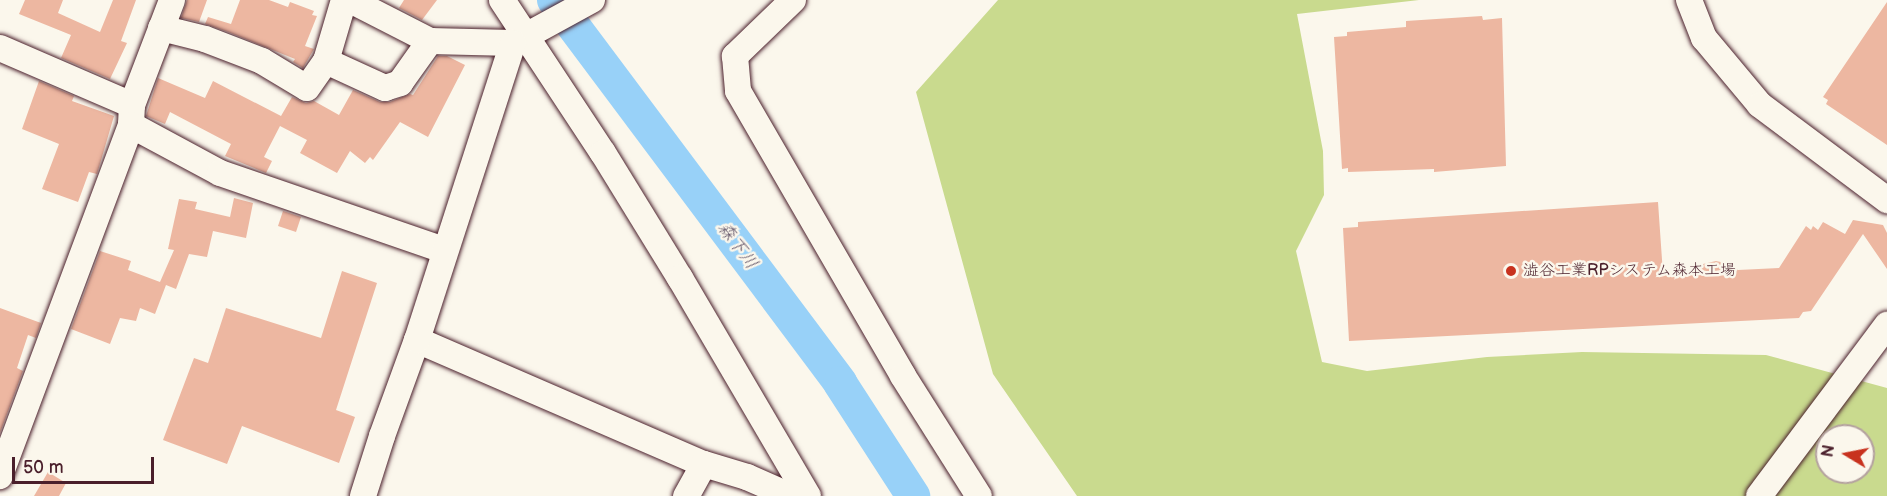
<!DOCTYPE html>
<html>
<head>
<meta charset="utf-8">
<style>
  body { margin:0 }
  #map { position:relative; width:1887px; height:496px; overflow:hidden; background:#fbf7ec; font-family:"Balsamiq Sans","Klee One",sans-serif }
  div>[style] { position:absolute }
  [style*='--x'] { left:calc(var(--x)*1px); top:calc(var(--y)*1px); width:calc(var(--w)*1px); rotate:calc(var(--a)*1deg) }
  .green>* { inset:0; background:#c9da8e }
  .river>* { height:34px; margin:-17px; padding:0 17px; transform-origin:17px; border-radius:17px; background:#98d1f8 }
  .building>* { inset:0; background:#edb7a1 }
  .roads { filter:drop-shadow(0 0 2px #4a1f2b) drop-shadow(0 0 2px #4a1f2b) }
  .minor>* { height:26px; margin:-13px; padding:0 13px; transform-origin:13px; border-radius:13px; background:#fbf7ec }
  .dots>* { width:16px; height:16px; translate:-50% -50%; box-sizing:border-box; border:3px solid #fbf7ec; border-radius:50% }
  span { translate:-50% -50%; white-space:nowrap; text-align:center; line-height:1.15; -webkit-text-stroke:5px #fbf7ec; paint-order:stroke }
  .poi-label { font-size:16px; color:#4a1f2b }
  .left { translate:0 -50%; text-align:left }
  .water-label { font-size:18px; color:#615468; font-style:italic }
  .north { position:absolute; left:1815px; top:424px; width:60px; height:60px; box-sizing:border-box; background:#fbf7ec; border:2px solid #b4a19f; border-radius:50%; rotate:280deg; font-size:16px; font-weight:700; line-height:24px; text-align:center; color:#4a1f2b }
  .north::after { content:''; display:block; margin:auto; width:21px; height:27px; background:#c8321e; clip-path:polygon(50% 0,100% 100%,50% 72%,0 100%) }
  .scale { position:absolute; left:12px; top:457px; width:142px; height:27px; box-sizing:border-box; border:3px solid #4a1f2b; border-top:0; padding-left:8px; font-size:18px; line-height:21px; white-space:nowrap; color:#4a1f2b; -webkit-text-stroke:4px #fbf7ec; paint-order:stroke }
</style>
</head>
<body>
<div id="map">
  <div class="green">
    <i style="clip-path:polygon(evenodd,998px 0,1419px 0,1297px 14px,1323px 151px,1324px 195px,1296px 251px,1322px 362px,1367px 371px,1487px 357px,1582px 352px,1766px 355px,1887px 388px,1887px 496px,1077px 496px,993px 374px,916px 92px,998px 0,1827px 436px,1863px 436px,1863px 472px,1827px 472px,1827px 436px)"></i>
  </div>
  <div class="river">
    <i style="--x:554;--y:0;--w:478;--a:53.2"></i>
    <i style="--x:840;--y:383;--w:135;--a:57.1"></i>
  </div>
  <div class="building">
    <i style="clip-path:polygon(25px 0,63px 0,58px 13px,100px 32px,113px 0,136px 0,121px 41px,127px 43px,110px 79px,61px 58px,71px 35px,19px 14px)"></i>
    <i style="clip-path:polygon(187px 0,207px 0,199px 22px,181px 18px)"></i>
    <i style="clip-path:polygon(240px 0,269px 0,288px 7px,290px 2px,314px 11px,312px 15px,317px 16px,305px 46px,314px 49px,303px 68px,293px 62px,295px 59px,228px 32px,229px 29px,228px 32px,205px 24px,208px 17px,231px 24px)"></i>
    <i style="clip-path:polygon(404px 0,437px 0,422px 20px,399px 8px)"></i>
    <i style="clip-path:polygon(1887px 2px,1887px 145px,1826px 104px,1828px 100px,1823px 97px)"></i>
    <i style="clip-path:polygon(1482px 16px,1483px 20px,1502px 18px,1506px 166px,1434px 172px,1434px 169px,1348px 172px,1348px 168px,1342px 169px,1334px 37px,1347px 36px,1347px 32px,1406px 27px,1406px 21px)"></i>
    <i style="clip-path:polygon(438px 56px,447px 56px,465px 65px,428px 137px,400px 122px,373px 160px,370px 157px,365px 163px,350px 151px,337px 173px,300px 153px,307px 140px,280px 126px,264px 157px,272px 161px,266px 173px,225px 156px,231px 144px,170px 112px,165px 124px,146px 116px,158px 78px,205px 98px,213px 81px,281px 116px,292px 97px,306px 103px,314px 101px,339px 115px,353px 90px,380px 102px,390px 102px,410px 94px,413px 95px)"></i>
    <i style="clip-path:polygon(39px 81px,74px 96px,72px 101px,114px 116px,97px 174px,89px 172px,78px 202px,42px 189px,59px 144px,22px 129px)"></i>
    <i style="clip-path:polygon(234px 198px,253px 203px,246px 238px,213px 231px,207px 257px,189px 254px,176px 289px,166px 285px,155px 314px,140px 308px,136px 321px,120px 318px,110px 344px,71px 329px,100px 251px,131px 261px,128px 270px,160px 282px,174px 250px,168px 249px,179px 199px,197px 202px,195px 209px,230px 217px)"></i>
    <i style="clip-path:polygon(1658px 202px,1663px 274px,1697px 273px,1703px 264px,1716px 261px,1730px 264px,1738px 270px,1779px 268px,1806px 226px,1811px 230px,1813px 226px,1818px 230px,1823px 222px,1845px 234px,1853px 220px,1883px 225px,1887px 233px,1887px 269px,1863px 234px,1811px 311px,1803px 312px,1799px 318px,1349px 341px,1343px 228px,1358px 227px,1358px 222px)"></i>
    <i style="clip-path:polygon(283px 211px,301px 217px,296px 232px,278px 226px)"></i>
    <i style="clip-path:polygon(342px 271px,377px 283px,336px 410px,355px 417px,339px 463px,242px 426px,227px 464px,163px 440px,194px 358px,208px 363px,226px 308px,321px 338px)"></i>
    <i style="clip-path:polygon(0 308px,41px 323px,36px 338px,28px 335px,17px 368px,23px 371px,0 433px)"></i>
    <i style="clip-path:polygon(48px 472px,66px 483px,59px 496px,34px 496px)"></i>
  </div>
  <div class="roads">
    <div class="minor">
      <i style="--x:350;--y:0;--w:90;--a:27.1"></i>
      <i style="--x:430;--y:41;--w:83;--a:1.4"></i>
      <i style="--x:513;--y:43;--w:90;--a:-28.6"></i>
      <i style="--x:502;--y:0;--w:183;--a:56.6"></i>
      <i style="--x:603;--y:153;--w:147;--a:58.4"></i>
      <i style="--x:680;--y:278;--w:253;--a:59.6"></i>
      <i style="--x:793;--y:0;--w:81;--a:136"></i>
      <i style="--x:735;--y:56;--w:35;--a:85"></i>
      <i style="--x:738;--y:91;--w:329;--a:59.9"></i>
      <i style="--x:903;--y:376;--w:142;--a:57.7"></i>
      <i style="--x:1689;--y:0;--w:41;--a:68.5"></i>
      <i style="--x:1704;--y:38;--w:87;--a:50.1"></i>
      <i style="--x:1760;--y:105;--w:159;--a:36.8"></i>
      <i style="--x:161;--y:28;--w:45;--a:14"></i>
      <i style="--x:205;--y:39;--w:61;--a:21.1"></i>
      <i style="--x:262;--y:61;--w:52;--a:31"></i>
      <i style="--x:307;--y:88;--w:33;--a:-55"></i>
      <i style="--x:326;--y:61;--w:64;--a:-73.6"></i>
      <i style="--x:0;--y:48;--w:144;--a:23.4"></i>
      <i style="--x:132;--y:105;--w:20;--a:93"></i>
      <i style="--x:131;--y:125;--w:375;--a:110.5"></i>
      <i style="--x:326;--y:61;--w:65;--a:24.6"></i>
      <i style="--x:385;--y:88;--w:16;--a:-18"></i>
      <i style="--x:400;--y:83;--w:52;--a:-54.5"></i>
      <i style="--x:132;--y:105;--w:112;--a:-69.1"></i>
      <i style="--x:131;--y:125;--w:101;--a:28.3"></i>
      <i style="--x:220;--y:173;--w:237;--a:19"></i>
      <i style="--x:417;--y:340;--w:313;--a:23.4"></i>
      <i style="--x:704;--y:464;--w:37;--a:119"></i>
      <i style="--x:704;--y:464;--w:45;--a:16.8"></i>
      <i style="--x:747;--y:477;--w:47;--a:23.8"></i>
      <i style="--x:363;--y:496;--w:63;--a:-72.4"></i>
      <i style="--x:382;--y:436;--w:102;--a:-70"></i>
      <i style="--x:417;--y:340;--w:312;--a:-72.1"></i>
      <i style="--x:1759;--y:496;--w:214;--a:-53.2"></i>
    </div>
  </div>
  <div class="dots">
    <i style="left:1511px;top:271px;background:#c8321e"></i>
  </div>
  <div class="poi-label">
    <span class="left" style="left:1523px;top:271px">澁谷工業RPシステム森本工場</span>
  </div>
  <div class="water-label">
    <span style="left:737px;top:246px;rotate:53deg">森下川</span>
  </div>
  <div class="north">N</div>
  <div class="scale">50 m</div>
</div>
</body>
</html>
